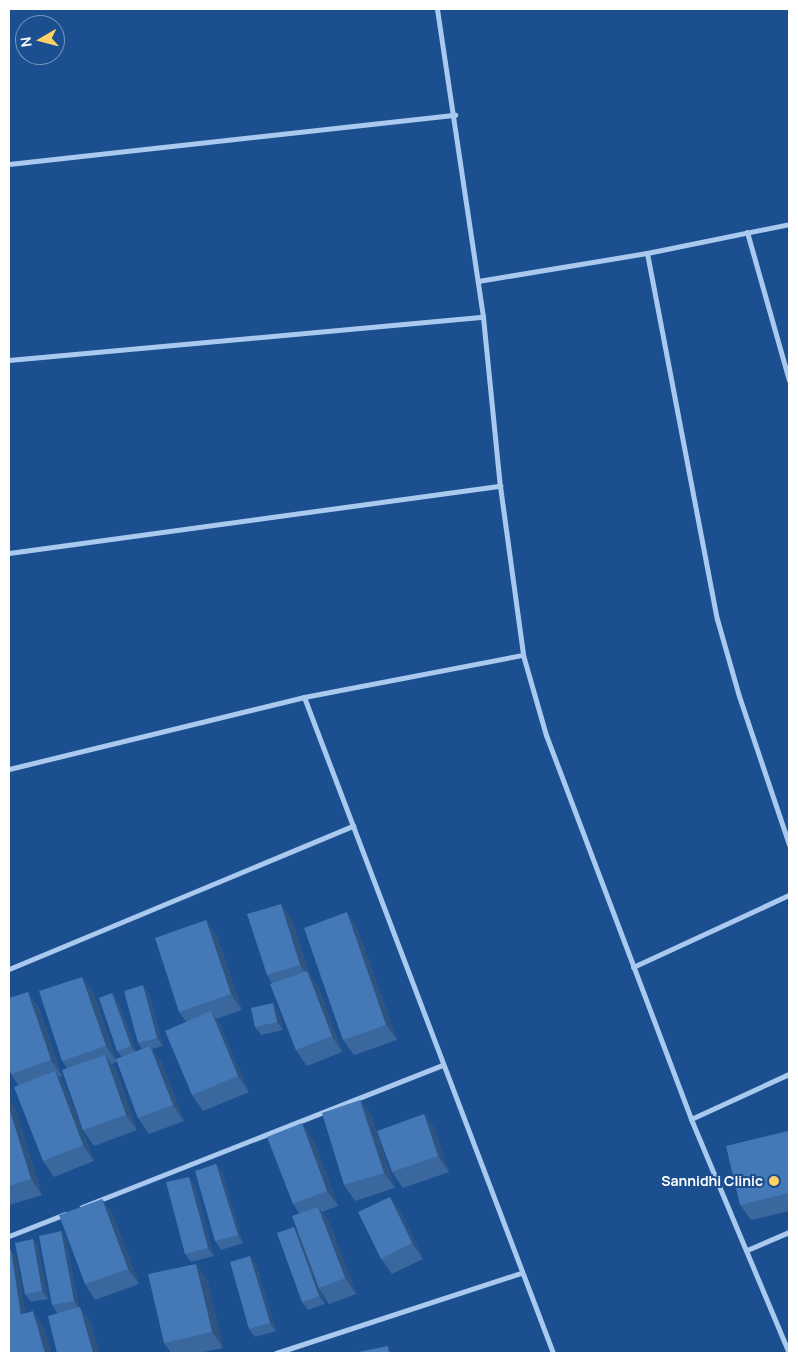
<!DOCTYPE html>
<html>
<head>
<meta charset="utf-8">
<style>
  body { margin:0 }
  #map { position:relative; width:798px; height:1362px; overflow:hidden; background:#1b4f8f; font-family:Manrope,sans-serif }
  div>[style] { position:absolute }
  [style*='--x'] { left:calc(var(--x)*1px); top:calc(var(--y)*1px); width:calc(var(--w)*1px); rotate:calc(var(--a)*1deg) }
  .minor>* { height:5px; margin:-2.5px; padding:0 2.5px; transform-origin:2.5px; border-radius:2.5px; background:#a9c9ee }
  .wall>* { inset:0; background:#3a679d }
  .shaded-wall>* { inset:0; background:#305480 }
  .building>* { inset:0; background:#4478b7 }
  .dots>* { width:14px; height:14px; translate:-50% -50%; box-sizing:border-box; border:2px solid #1b4f8f; border-radius:50% }
  span { translate:-50% -50%; white-space:nowrap; text-align:center; line-height:1.15; -webkit-text-stroke:4px #1b4f8f; paint-order:stroke }
  .poi-label { font-size:14px; color:#fff; font-weight:700 }
  .right { translate:-100% -50%; text-align:right }
  .frame { position:absolute; inset:0; border:10px solid #fff; pointer-events:none }
  .north { position:absolute; left:15px; top:15px; width:50px; height:50px; box-sizing:border-box; background:#1b4f8f; border:1px solid #7695bc; border-radius:50%; rotate:262deg; font-size:14px; font-weight:700; line-height:20px; text-align:center; color:#fff }
  .north::after { content:''; display:block; margin:auto; width:18px; height:22px; background:#ffd166; clip-path:polygon(50% 0,100% 100%,50% 72%,0 100%) }
</style>
</head>
<body>
<div id="map">
  <div class="minor">
    <i style="--x:437;--y:9;--w:311;--a:81.5"></i>
    <i style="--x:483;--y:317;--w:170;--a:84.3"></i>
    <i style="--x:500;--y:486;--w:171;--a:82.2"></i>
    <i style="--x:523;--y:655;--w:83;--a:74"></i>
    <i style="--x:546;--y:735;--w:410;--a:69.3"></i>
    <i style="--x:691;--y:1119;--w:254;--a:67.3"></i>
    <i style="--x:9;--y:164;--w:449;--a:-6.3"></i>
    <i style="--x:747;--y:232;--w:154;--a:74.2"></i>
    <i style="--x:647;--y:253;--w:373;--a:79.2"></i>
    <i style="--x:717;--y:619;--w:80;--a:74.1"></i>
    <i style="--x:739;--y:696;--w:157;--a:71.4"></i>
    <i style="--x:478;--y:281;--w:171;--a:-9.4"></i>
    <i style="--x:647;--y:253;--w:145;--a:-11.5"></i>
    <i style="--x:9;--y:360;--w:476;--a:-5.2"></i>
    <i style="--x:9;--y:553;--w:496;--a:-7.8"></i>
    <i style="--x:304;--y:697;--w:702;--a:69.21"></i>
    <i style="--x:9;--y:769;--w:304;--a:-13.7"></i>
    <i style="--x:304;--y:697;--w:223;--a:-10.9"></i>
    <i style="--x:633;--y:967;--w:172;--a:-24.8"></i>
    <i style="--x:9;--y:969;--w:373;--a:-22.6"></i>
    <i style="--x:691;--y:1119;--w:108;--a:-24.7"></i>
    <i style="--x:82;--y:1207;--w:387;--a:-21.5"></i>
    <i style="--x:9;--y:1236;--w:60;--a:-21.4"></i>
    <i style="--x:747;--y:1250;--w:46;--a:-23.2"></i>
    <i style="--x:276;--y:1353;--w:258;--a:-18.1"></i>
  </div>
  <div class="wall">
    <i style="clip-path:polygon(292px 919px,309px 974px,318px 986px,342px 1052px,307px 1066px,296px 1050px,272px 983px,267px 975px)"></i>
    <i style="clip-path:polygon(206px 920px,217px 936px,242px 1010px,216px 1019px,221px 1027px,249px 1092px,203px 1111px,192px 1095px,186px 1022px,179px 1012px)"></i>
    <i style="clip-path:polygon(357px 928px,397px 1040px,354px 1055px,343px 1040px)"></i>
    <i style="clip-path:polygon(82px 977px,93px 992px,116px 1059px,122px 1057px,117px 1051px,112px 993px,118px 1001px,136px 1051px,142px 1049px,138px 1043px,149px 993px,163px 1046px,152px 1049px,161px 1061px,184px 1121px,149px 1134px,138px 1118px,117px 1062px,112px 1064px,116px 1070px,137px 1130px,94px 1146px,83px 1130px,67px 1068px,62px 1061px)"></i>
    <i style="clip-path:polygon(39px 1008px,62px 1076px,59px 1077px,65px 1086px,94px 1161px,54px 1177px,43px 1161px,18px 1085px,11px 1074px)"></i>
    <i style="clip-path:polygon(278px 1011px,283px 1030px,261px 1035px,255px 1027px)"></i>
    <i style="clip-path:polygon(9px 1099px,15px 1108px,42px 1195px,9px 1205px)"></i>
    <i style="clip-path:polygon(360px 1100px,371px 1115px,395px 1188px,355px 1201px,344px 1185px)"></i>
    <i style="clip-path:polygon(424px 1114px,435px 1129px,449px 1172px,403px 1188px,392px 1172px)"></i>
    <i style="clip-path:polygon(788px 1131px,789px 1133px,789px 1211px,751px 1220px,740px 1205px)"></i>
    <i style="clip-path:polygon(313px 1139px,338px 1206px,322px 1212px,329px 1222px,356px 1294px,329px 1304px,320px 1290px,325px 1304px,308px 1310px,302px 1302px,298px 1232px,299px 1213px,293px 1204px)"></i>
    <i style="clip-path:polygon(216px 1164px,222px 1172px,243px 1243px,221px 1250px,215px 1241px)"></i>
    <i style="clip-path:polygon(195px 1185px,214px 1256px,191px 1262px,185px 1254px)"></i>
    <i style="clip-path:polygon(102px 1199px,113px 1215px,139px 1284px,95px 1300px,85px 1284px)"></i>
    <i style="clip-path:polygon(401px 1212px,423px 1259px,392px 1274px,381px 1259px)"></i>
    <i style="clip-path:polygon(61px 1231px,66px 1239px,79px 1308px,91px 1323px,99px 1353px,57px 1353px,57px 1313px,52px 1305px)"></i>
    <i style="clip-path:polygon(33px 1239px,38px 1247px,48px 1299px,31px 1302px,25px 1294px)"></i>
    <i style="clip-path:polygon(256px 1264px,276px 1331px,255px 1337px,249px 1329px)"></i>
    <i style="clip-path:polygon(207px 1279px,223px 1348px,199px 1353px,171px 1353px,164px 1343px)"></i>
  </div>
  <div class="shaded-wall">
    <i style="clip-path:polygon(281px 904px,292px 919px,309px 974px,318px 986px,342px 1052px,332px 1036px,310px 979px,300px 965px)"></i>
    <i style="clip-path:polygon(347px 912px,357px 928px,397px 1040px,386px 1025px)"></i>
    <i style="clip-path:polygon(206px 920px,217px 936px,242px 1010px,231px 994px)"></i>
    <i style="clip-path:polygon(82px 977px,93px 992px,117px 1062px,106px 1046px)"></i>
    <i style="clip-path:polygon(143px 985px,149px 993px,163px 1046px,157px 1038px)"></i>
    <i style="clip-path:polygon(28px 992px,39px 1008px,62px 1076px,51px 1060px)"></i>
    <i style="clip-path:polygon(112px 993px,118px 1001px,137px 1054px,131px 1046px)"></i>
    <i style="clip-path:polygon(273px 1003px,278px 1011px,283px 1030px,277px 1022px)"></i>
    <i style="clip-path:polygon(211px 1011px,221px 1027px,249px 1092px,238px 1076px)"></i>
    <i style="clip-path:polygon(150px 1046px,161px 1061px,184px 1121px,173px 1105px)"></i>
    <i style="clip-path:polygon(105px 1055px,116px 1070px,137px 1130px,126px 1115px)"></i>
    <i style="clip-path:polygon(55px 1071px,65px 1086px,94px 1161px,83px 1145px)"></i>
    <i style="clip-path:polygon(9px 1099px,15px 1108px,42px 1195px,31px 1179px,9px 1108px)"></i>
    <i style="clip-path:polygon(360px 1100px,371px 1115px,395px 1188px,384px 1173px)"></i>
    <i style="clip-path:polygon(424px 1114px,435px 1129px,449px 1172px,438px 1156px)"></i>
    <i style="clip-path:polygon(302px 1123px,313px 1139px,338px 1206px,327px 1191px)"></i>
    <i style="clip-path:polygon(216px 1164px,222px 1172px,243px 1243px,238px 1235px)"></i>
    <i style="clip-path:polygon(189px 1177px,195px 1185px,214px 1256px,208px 1248px)"></i>
    <i style="clip-path:polygon(390px 1197px,401px 1212px,423px 1259px,412px 1243px)"></i>
    <i style="clip-path:polygon(102px 1199px,113px 1215px,139px 1284px,128px 1269px)"></i>
    <i style="clip-path:polygon(318px 1207px,329px 1222px,356px 1294px,345px 1278px)"></i>
    <i style="clip-path:polygon(294px 1227px,300px 1235px,325px 1304px,319px 1296px)"></i>
    <i style="clip-path:polygon(61px 1231px,66px 1239px,79px 1309px,74px 1301px)"></i>
    <i style="clip-path:polygon(33px 1239px,38px 1247px,48px 1299px,42px 1291px)"></i>
    <i style="clip-path:polygon(11px 1250px,17px 1258px,28px 1330px,22px 1322px)"></i>
    <i style="clip-path:polygon(250px 1256px,256px 1264px,276px 1331px,270px 1323px)"></i>
    <i style="clip-path:polygon(196px 1264px,207px 1279px,223px 1348px,212px 1332px)"></i>
    <i style="clip-path:polygon(80px 1307px,91px 1323px,99px 1353px,93px 1353px)"></i>
    <i style="clip-path:polygon(33px 1311px,44px 1327px,52px 1353px,45px 1353px)"></i>
    <i style="clip-path:polygon(388px 1346px,392px 1353px,389px 1353px)"></i>
  </div>
  <div class="building">
    <i style="clip-path:polygon(281px 904px,300px 965px,267px 975px,247px 914px)"></i>
    <i style="clip-path:polygon(347px 912px,386px 1025px,343px 1040px,304px 928px)"></i>
    <i style="clip-path:polygon(206px 920px,231px 994px,179px 1012px,155px 938px)"></i>
    <i style="clip-path:polygon(307px 971px,332px 1036px,296px 1050px,270px 984px)"></i>
    <i style="clip-path:polygon(82px 977px,106px 1046px,62px 1061px,39px 991px)"></i>
    <i style="clip-path:polygon(143px 985px,157px 1038px,138px 1043px,124px 991px)"></i>
    <i style="clip-path:polygon(28px 992px,51px 1060px,11px 1074px,9px 1068px,9px 998px)"></i>
    <i style="clip-path:polygon(112px 993px,131px 1046px,117px 1051px,99px 998px)"></i>
    <i style="clip-path:polygon(273px 1003px,277px 1022px,255px 1027px,251px 1008px)"></i>
    <i style="clip-path:polygon(211px 1011px,238px 1076px,192px 1095px,165px 1031px)"></i>
    <i style="clip-path:polygon(150px 1046px,173px 1105px,138px 1118px,116px 1059px)"></i>
    <i style="clip-path:polygon(105px 1055px,126px 1115px,83px 1130px,62px 1070px)"></i>
    <i style="clip-path:polygon(55px 1071px,83px 1145px,43px 1161px,14px 1087px)"></i>
    <i style="clip-path:polygon(360px 1100px,384px 1173px,344px 1185px,322px 1113px)"></i>
    <i style="clip-path:polygon(9px 1108px,31px 1179px,9px 1186px)"></i>
    <i style="clip-path:polygon(424px 1114px,438px 1156px,392px 1172px,377px 1131px)"></i>
    <i style="clip-path:polygon(302px 1123px,327px 1191px,293px 1204px,267px 1137px)"></i>
    <i style="clip-path:polygon(788px 1131px,789px 1137px,789px 1193px,740px 1205px,726px 1146px)"></i>
    <i style="clip-path:polygon(216px 1164px,238px 1235px,215px 1241px,195px 1171px)"></i>
    <i style="clip-path:polygon(189px 1177px,208px 1248px,185px 1254px,166px 1182px)"></i>
    <i style="clip-path:polygon(390px 1197px,412px 1243px,381px 1259px,358px 1212px)"></i>
    <i style="clip-path:polygon(102px 1199px,128px 1269px,85px 1284px,59px 1215px)"></i>
    <i style="clip-path:polygon(318px 1207px,345px 1278px,319px 1288px,292px 1216px)"></i>
    <i style="clip-path:polygon(294px 1227px,319px 1296px,302px 1302px,277px 1233px)"></i>
    <i style="clip-path:polygon(61px 1231px,74px 1301px,52px 1305px,39px 1236px)"></i>
    <i style="clip-path:polygon(33px 1239px,42px 1291px,25px 1294px,15px 1243px)"></i>
    <i style="clip-path:polygon(9px 1250px,11px 1250px,21px 1315px,9px 1318px)"></i>
    <i style="clip-path:polygon(250px 1256px,270px 1323px,249px 1329px,230px 1262px)"></i>
    <i style="clip-path:polygon(196px 1264px,212px 1332px,164px 1343px,148px 1274px)"></i>
    <i style="clip-path:polygon(80px 1307px,93px 1353px,57px 1353px,48px 1316px)"></i>
    <i style="clip-path:polygon(33px 1311px,45px 1353px,9px 1353px,9px 1318px)"></i>
    <i style="clip-path:polygon(388px 1346px,389px 1353px,353px 1353px)"></i>
  </div>
  <div class="dots">
    <i style="left:774px;top:1181px;background:#ffd166"></i>
  </div>
  <div class="poi-label">
    <span class="right" style="left:763px;top:1181px">Sannidhi Clinic</span>
  </div>
  <div class="frame"></div>
  <div class="north">N</div>
</div>
</body>
</html>
